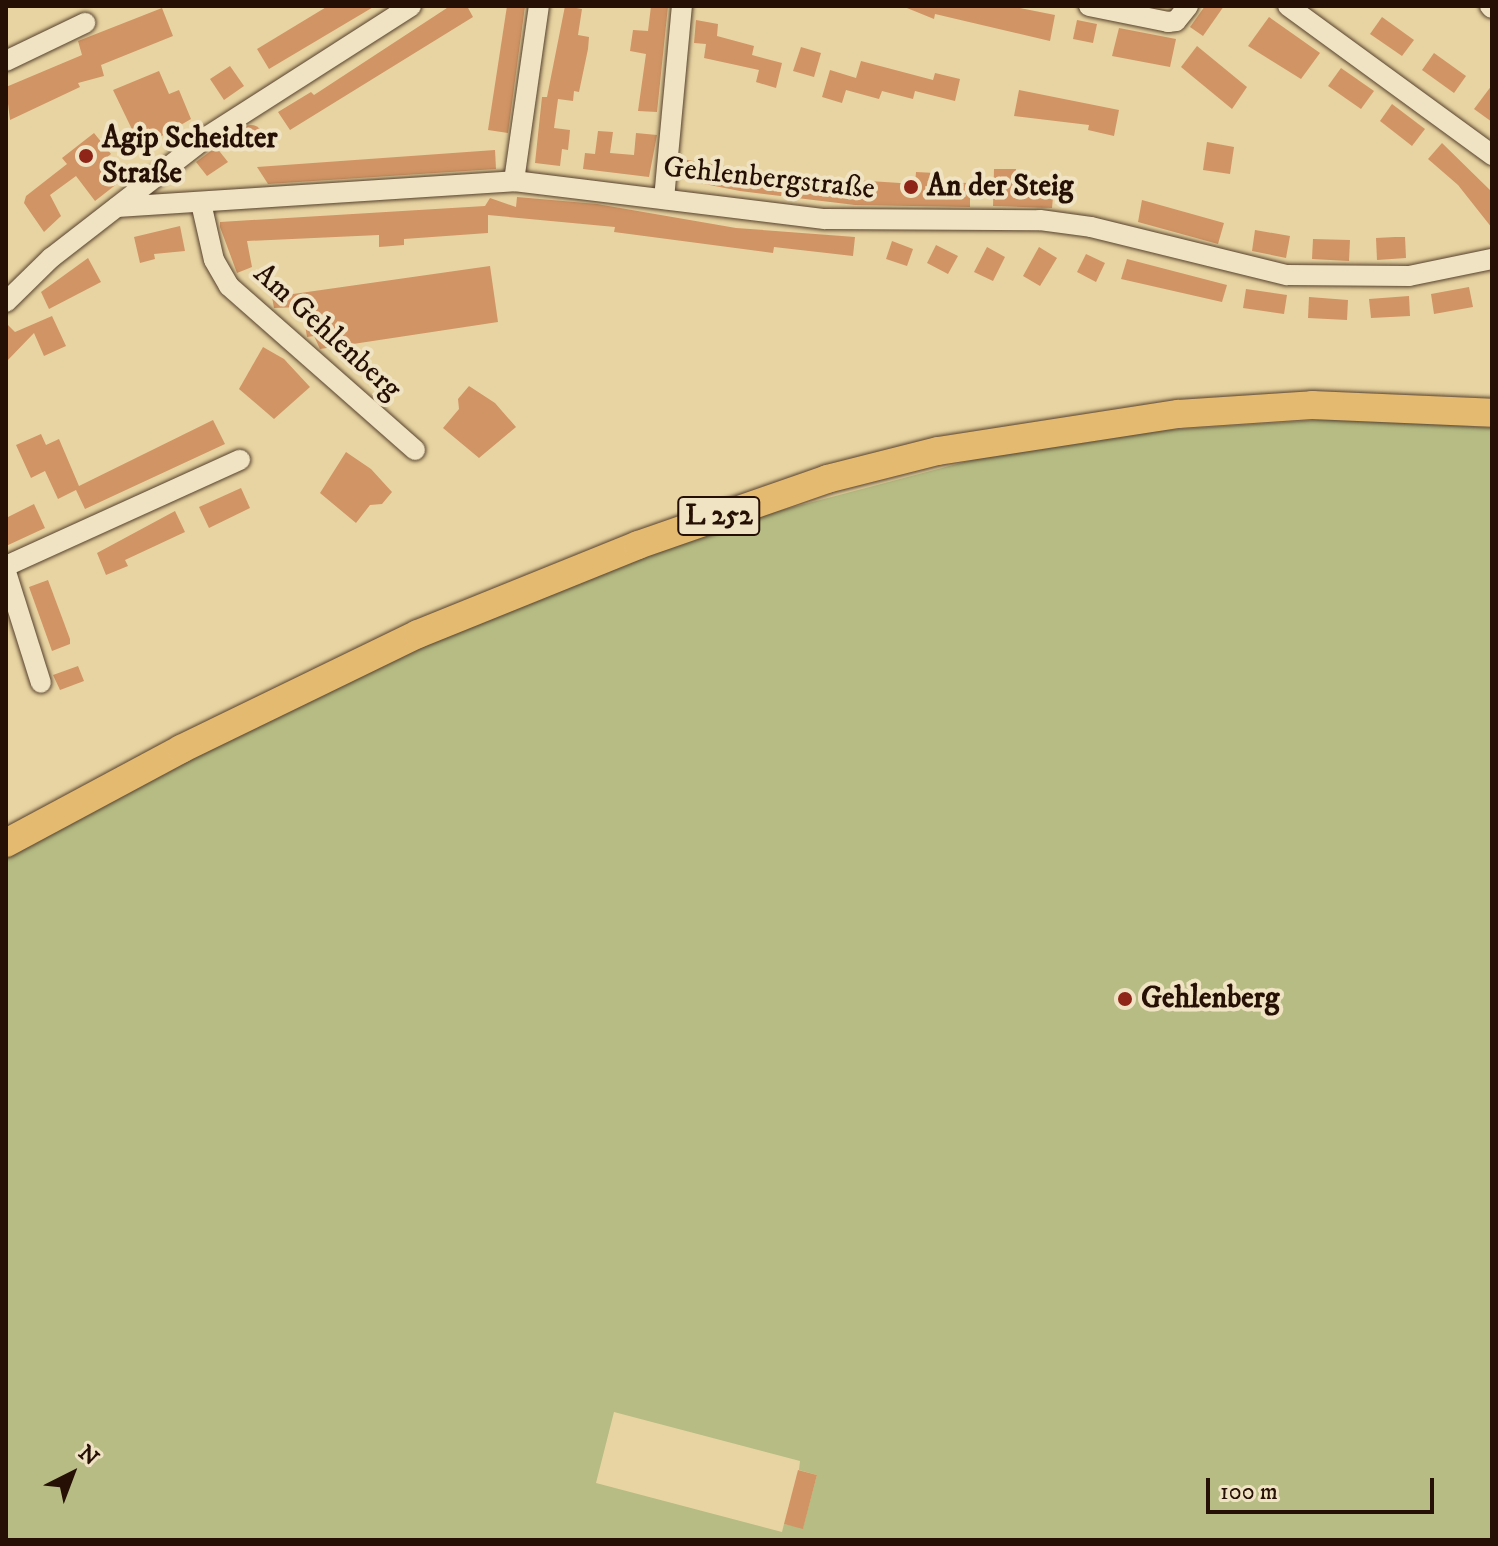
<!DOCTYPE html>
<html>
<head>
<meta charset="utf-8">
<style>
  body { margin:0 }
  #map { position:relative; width:1498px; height:1546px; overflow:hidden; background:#e8d4a2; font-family:"IM FELL DW Pica",serif }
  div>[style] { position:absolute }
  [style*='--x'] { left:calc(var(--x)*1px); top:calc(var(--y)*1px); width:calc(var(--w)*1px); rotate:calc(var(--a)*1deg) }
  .green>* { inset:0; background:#b6bc84 }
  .building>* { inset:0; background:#d19464 }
  .round { border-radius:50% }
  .roads { filter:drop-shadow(0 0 2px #56402c) drop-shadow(0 0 2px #56402c) }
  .minor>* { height:20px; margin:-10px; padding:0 10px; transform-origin:10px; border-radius:10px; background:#f0e3c3 }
  .highway>* { height:28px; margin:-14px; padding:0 14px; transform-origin:14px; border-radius:14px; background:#e4ba71 }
  .dots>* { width:22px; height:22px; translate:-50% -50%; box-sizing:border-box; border:4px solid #f0e3c3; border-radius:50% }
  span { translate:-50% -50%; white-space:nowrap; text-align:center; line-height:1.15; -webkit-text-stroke:8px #f0e3c3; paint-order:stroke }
  .shield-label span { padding:2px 6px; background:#f0e3c3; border:2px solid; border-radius:6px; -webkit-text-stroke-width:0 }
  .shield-label { font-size:28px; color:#260f05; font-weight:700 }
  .poi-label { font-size:30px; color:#260f05; font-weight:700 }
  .left { translate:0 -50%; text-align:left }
  .street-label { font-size:30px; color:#260f05 }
  .frame { position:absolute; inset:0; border:8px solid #260f05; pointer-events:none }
  .north { position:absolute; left:32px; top:1434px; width:80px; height:80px; -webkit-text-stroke:6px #f0e3c3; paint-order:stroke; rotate:42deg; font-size:22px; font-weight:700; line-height:32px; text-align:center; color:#260f05 }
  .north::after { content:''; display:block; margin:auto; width:28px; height:36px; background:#260f05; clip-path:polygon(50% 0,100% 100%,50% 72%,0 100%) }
  .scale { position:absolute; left:1206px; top:1478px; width:228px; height:36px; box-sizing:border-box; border:4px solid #260f05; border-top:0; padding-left:10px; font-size:24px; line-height:28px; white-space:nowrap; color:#260f05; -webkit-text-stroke:6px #f0e3c3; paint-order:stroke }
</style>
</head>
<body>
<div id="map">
  <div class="green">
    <i style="clip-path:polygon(evenodd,1347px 418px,1492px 428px,1492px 1540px,6px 1540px,6px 857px,149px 776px,387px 659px,628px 560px,744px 520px,999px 453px,1137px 432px,1347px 418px,614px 1412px,800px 1461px,799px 1470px,817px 1475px,803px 1528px,784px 1524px,782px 1532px,596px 1483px,614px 1412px)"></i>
  </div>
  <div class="building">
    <i style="clip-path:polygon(328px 6px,375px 6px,269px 69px,257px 49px)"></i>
    <i style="clip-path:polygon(450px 6px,467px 6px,473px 17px,290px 130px,278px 112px,311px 92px,314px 95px)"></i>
    <i style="clip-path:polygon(507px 6px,525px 6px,508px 133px,488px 130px)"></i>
    <i style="clip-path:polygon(565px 6px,582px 9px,578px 35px,589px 37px,588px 49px,579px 92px,574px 91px,573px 101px,558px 99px,554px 128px,570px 130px,568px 150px,562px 149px,560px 166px,535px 163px,542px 97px,547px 97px)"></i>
    <i style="clip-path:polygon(651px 6px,668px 6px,657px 112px,638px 111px,646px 54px,630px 51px,633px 30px,648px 31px)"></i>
    <i style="clip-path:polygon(902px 6px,1009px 6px,1055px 15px,1050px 41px,935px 14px,934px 19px)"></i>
    <i style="clip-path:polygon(1205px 6px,1224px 6px,1203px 36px,1190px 27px)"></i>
    <i style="clip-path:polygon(162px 8px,173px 36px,101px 65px,104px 76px,78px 83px,80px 87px,10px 120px,6px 87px,82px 55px,78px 41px)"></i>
    <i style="clip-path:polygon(1269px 17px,1320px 53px,1301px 79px,1248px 46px)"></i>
    <i style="clip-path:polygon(1382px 17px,1414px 40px,1402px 56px,1370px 34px)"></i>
    <i style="clip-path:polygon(696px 20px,718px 24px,717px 36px,754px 46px,752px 55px,782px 63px,776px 88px,756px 82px,759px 70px,704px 58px,706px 44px,694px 43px)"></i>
    <i style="clip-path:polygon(1077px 20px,1097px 24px,1093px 43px,1073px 39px)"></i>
    <i style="clip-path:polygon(1119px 28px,1176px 39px,1170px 67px,1112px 56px)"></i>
    <i style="clip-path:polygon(1197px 46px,1247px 87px,1232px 109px,1181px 67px)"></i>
    <i style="clip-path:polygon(801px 47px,821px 53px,814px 77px,793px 71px)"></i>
    <i style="clip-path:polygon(1434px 53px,1466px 76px,1454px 93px,1422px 70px)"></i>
    <i style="clip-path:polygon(861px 61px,933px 80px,935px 73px,960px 79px,955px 101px,915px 91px,913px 99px,882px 91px,879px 99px,846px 90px,842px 103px,822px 97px,830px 70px,856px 78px)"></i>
    <i style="clip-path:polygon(230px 66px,244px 86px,224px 100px,210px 79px)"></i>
    <i style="clip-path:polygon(1341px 68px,1374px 91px,1361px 109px,1328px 86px)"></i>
    <i style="clip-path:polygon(159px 71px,169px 94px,179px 90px,191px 119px,141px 148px,113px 90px)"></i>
    <i style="clip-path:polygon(1492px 85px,1492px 122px,1474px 109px)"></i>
    <i style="clip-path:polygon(1019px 90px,1119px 110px,1114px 136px,1088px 130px,1089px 125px,1014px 116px)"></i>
    <i style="clip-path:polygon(1392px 104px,1425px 129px,1412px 146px,1380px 121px)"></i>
    <i class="round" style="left:239px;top:125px;width:24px;height:24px"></i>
    <i style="clip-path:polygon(598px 131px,613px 132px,610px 153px,634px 155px,636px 133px,657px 135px,649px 177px,583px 169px,585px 153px,595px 154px)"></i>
    <i style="clip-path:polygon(94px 133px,111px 154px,101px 162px,118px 183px,95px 201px,76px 176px,50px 195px,61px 216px,44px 232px,24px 203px,26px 196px,67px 164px,62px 158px)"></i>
    <i style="clip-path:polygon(1207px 142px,1234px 147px,1230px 174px,1203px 170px)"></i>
    <i style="clip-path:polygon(1442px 143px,1492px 192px,1492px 228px,1458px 185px,1428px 159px)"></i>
    <i style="clip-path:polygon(216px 147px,228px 162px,207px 176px,196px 162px)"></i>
    <i style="clip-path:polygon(495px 150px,496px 169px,268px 184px,257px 167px)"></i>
    <i style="clip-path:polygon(687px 160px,838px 184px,839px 179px,915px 184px,916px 172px,935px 173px,934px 182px,970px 183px,970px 207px,855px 205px,740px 191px,684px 180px)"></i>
    <i style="clip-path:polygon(994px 169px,1016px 169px,1016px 182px,1054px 186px,1052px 208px,993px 206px)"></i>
    <i style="clip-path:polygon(517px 197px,597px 204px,736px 228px,855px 237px,853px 256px,774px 247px,773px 253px,614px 232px,615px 227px,488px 215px,488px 233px,404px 239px,404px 245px,379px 247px,379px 235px,247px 241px,252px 267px,237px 273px,220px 227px,220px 222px,485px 206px,490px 198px,516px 207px)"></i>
    <i style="clip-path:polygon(1142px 200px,1224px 223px,1218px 244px,1138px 222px)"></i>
    <i style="clip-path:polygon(180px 226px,185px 251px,154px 254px,155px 259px,140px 263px,134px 237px)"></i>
    <i style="clip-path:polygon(1255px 230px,1290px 236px,1286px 258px,1252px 251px)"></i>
    <i style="clip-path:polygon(1395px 237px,1405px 237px,1406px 258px,1377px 260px,1376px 238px)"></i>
    <i style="clip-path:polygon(1313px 239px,1350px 240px,1349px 261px,1312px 259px)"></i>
    <i style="clip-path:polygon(892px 241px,913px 249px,907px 266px,886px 259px)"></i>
    <i style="clip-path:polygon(936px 245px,958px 256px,948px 274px,927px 263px)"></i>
    <i style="clip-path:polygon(987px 247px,1005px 257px,993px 281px,974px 272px)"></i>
    <i style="clip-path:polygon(1039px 247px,1057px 258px,1040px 286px,1023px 276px)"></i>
    <i style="clip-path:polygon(1086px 254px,1105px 263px,1096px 282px,1077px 272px)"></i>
    <i style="clip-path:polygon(88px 258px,101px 282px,49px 309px,41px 292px)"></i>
    <i style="clip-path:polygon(1127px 259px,1227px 285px,1222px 302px,1121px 279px)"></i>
    <i style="clip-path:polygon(490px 266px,498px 322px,320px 349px,314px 336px,307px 337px,302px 307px,274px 308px,272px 297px)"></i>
    <i style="clip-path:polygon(1469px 287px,1473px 307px,1434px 314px,1431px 294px)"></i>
    <i style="clip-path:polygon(1246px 289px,1287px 295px,1284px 314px,1243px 308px)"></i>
    <i style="clip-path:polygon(1409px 296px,1410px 316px,1371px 318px,1369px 299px)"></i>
    <i style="clip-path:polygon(1309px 297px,1348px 300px,1347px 320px,1308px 318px)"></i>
    <i style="clip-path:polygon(52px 316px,66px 346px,44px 356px,34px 333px,6px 362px,6px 323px,15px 332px)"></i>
    <i style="clip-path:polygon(263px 347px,284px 359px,310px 387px,274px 419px,239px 389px)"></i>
    <i style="clip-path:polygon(469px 386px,495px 403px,516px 427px,479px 458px,443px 428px,459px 409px,458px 399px)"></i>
    <i style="clip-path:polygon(213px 420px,225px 444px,85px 509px,76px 490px,58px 499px,45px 471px,31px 478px,16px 445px,41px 434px,46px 445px,59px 439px,79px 486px)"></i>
    <i style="clip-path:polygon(346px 452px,371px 469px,392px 492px,382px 504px,370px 505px,356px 523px,320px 493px)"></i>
    <i style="clip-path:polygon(241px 488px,250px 508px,209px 528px,199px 507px)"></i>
    <i style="clip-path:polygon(34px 504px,45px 528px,6px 546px,6px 518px)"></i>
    <i style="clip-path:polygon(175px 511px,185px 532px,125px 560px,128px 566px,106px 575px,97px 553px)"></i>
    <i style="clip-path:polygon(48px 580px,70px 639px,70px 644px,52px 651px,29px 587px)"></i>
    <i style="clip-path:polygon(78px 666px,84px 681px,60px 690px,53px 675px)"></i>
    <i style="clip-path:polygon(798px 1470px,817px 1475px,803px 1529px,784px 1524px)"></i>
  </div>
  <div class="roads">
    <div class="minor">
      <i style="--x:1089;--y:6;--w:81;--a:11.4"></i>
      <i style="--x:1168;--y:22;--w:8;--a:-7"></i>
      <i style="--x:1176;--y:21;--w:19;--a:-51"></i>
      <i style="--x:1288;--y:6;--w:253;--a:36.1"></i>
      <i style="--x:1490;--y:6;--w:3;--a:45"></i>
      <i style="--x:6;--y:61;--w:88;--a:-25.7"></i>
      <i style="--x:514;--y:181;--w:177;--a:-81.9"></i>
      <i style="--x:664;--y:199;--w:194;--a:-84.7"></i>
      <i style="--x:201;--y:203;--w:58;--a:77.2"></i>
      <i style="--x:214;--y:260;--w:30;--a:60"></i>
      <i style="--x:229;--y:286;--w:248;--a:41.4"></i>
      <i style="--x:117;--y:207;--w:398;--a:-3.7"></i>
      <i style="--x:514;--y:181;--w:313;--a:7"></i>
      <i style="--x:825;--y:219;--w:215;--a:0.3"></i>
      <i style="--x:1040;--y:220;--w:51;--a:7.8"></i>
      <i style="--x:1091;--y:227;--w:202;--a:13.8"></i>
      <i style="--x:1287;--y:275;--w:122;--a:0.5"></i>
      <i style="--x:1409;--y:276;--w:85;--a:-11.6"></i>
      <i style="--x:6;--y:302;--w:63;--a:-44.4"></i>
      <i style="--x:51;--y:258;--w:199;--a:-37.8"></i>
      <i style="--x:208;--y:136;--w:241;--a:-32.6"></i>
      <i style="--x:6;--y:566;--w:257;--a:-24.4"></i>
      <i style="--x:6;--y:572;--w:116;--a:72.5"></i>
    </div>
    <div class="highway">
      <i style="--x:6;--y:843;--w:199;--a:-28.2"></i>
      <i style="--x:181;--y:749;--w:263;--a:-25.9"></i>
      <i style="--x:418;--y:634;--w:237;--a:-22"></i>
      <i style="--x:638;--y:545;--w:200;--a:-19.2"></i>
      <i style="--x:827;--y:479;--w:114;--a:-14.2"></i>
      <i style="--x:938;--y:451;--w:243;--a:-8.8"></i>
      <i style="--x:1178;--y:414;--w:134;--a:-3.8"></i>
      <i style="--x:1312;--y:405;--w:180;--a:2.5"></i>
    </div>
  </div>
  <div class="dots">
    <i style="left:86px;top:156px;background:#8f2418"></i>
    <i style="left:911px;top:187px;background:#8f2418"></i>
    <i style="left:1125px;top:999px;background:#8f2418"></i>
  </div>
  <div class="shield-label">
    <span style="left:719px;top:516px">L 252</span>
  </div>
  <div class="poi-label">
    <span class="left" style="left:102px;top:156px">Agip Scheidter<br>Straße</span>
    <span class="left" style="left:927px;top:187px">An der Steig</span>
    <span class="left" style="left:1141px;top:999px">Gehlenberg</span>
  </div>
  <div class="street-label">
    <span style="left:769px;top:179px;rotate:6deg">Gehlenbergstraße</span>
    <span style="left:327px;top:332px;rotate:42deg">Am Gehlenberg</span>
  </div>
  <div class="frame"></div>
  <div class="north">N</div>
  <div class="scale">100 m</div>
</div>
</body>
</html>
